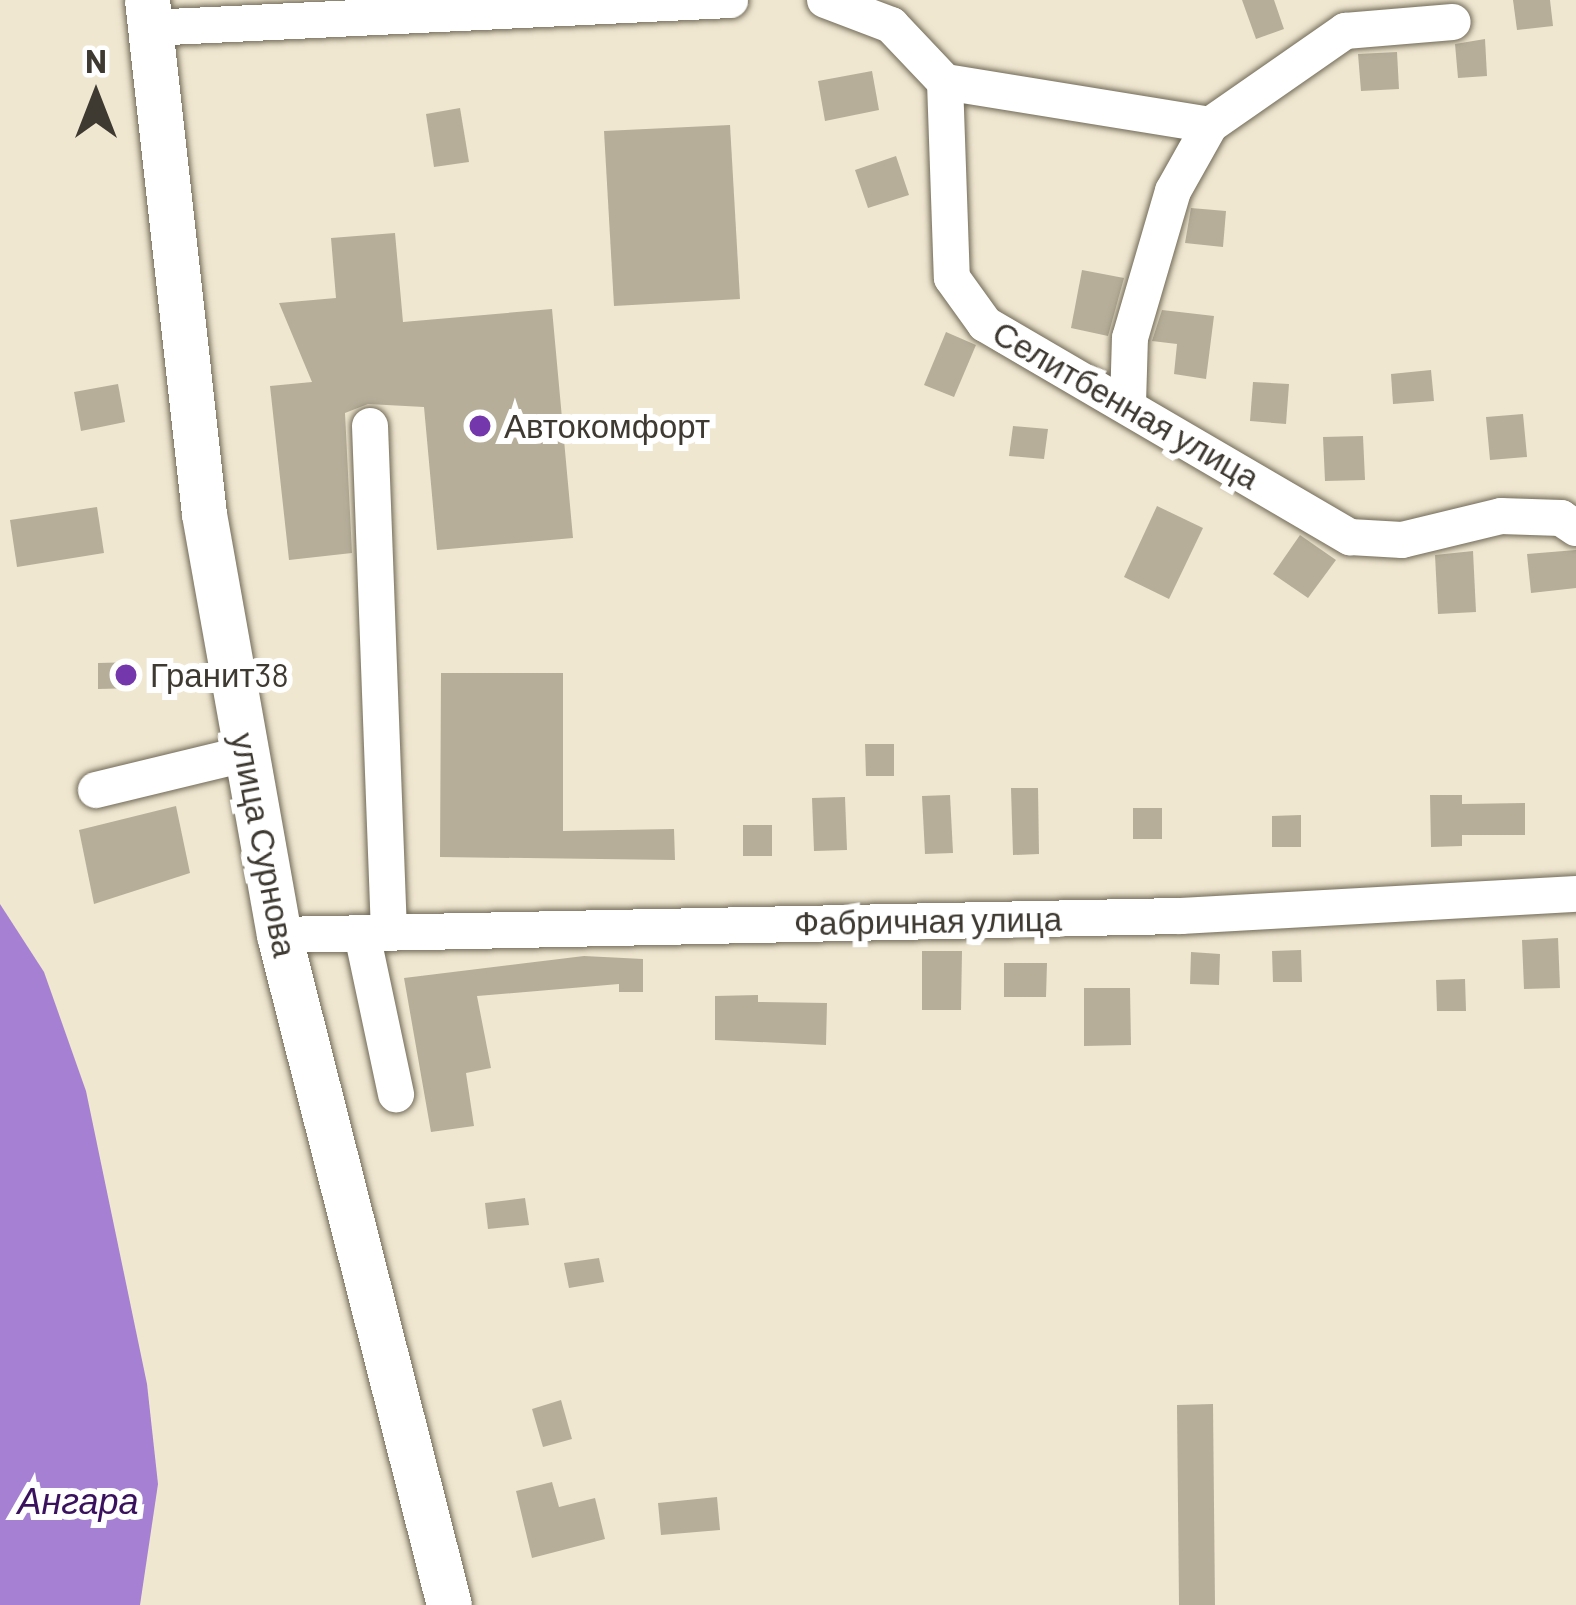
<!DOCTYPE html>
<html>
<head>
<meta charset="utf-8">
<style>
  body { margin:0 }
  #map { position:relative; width:1576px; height:1605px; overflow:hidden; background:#f0e7d1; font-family:Barlow,sans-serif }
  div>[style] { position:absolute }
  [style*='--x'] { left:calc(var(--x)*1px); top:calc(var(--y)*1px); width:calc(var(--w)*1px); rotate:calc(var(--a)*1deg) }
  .water>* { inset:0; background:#a680d3 }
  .building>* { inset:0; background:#b6ae99 }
  .roads { filter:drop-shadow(0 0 3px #706956) drop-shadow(0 0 3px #706956) }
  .minor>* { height:36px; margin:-18px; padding:0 18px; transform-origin:18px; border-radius:18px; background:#fff }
  .major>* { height:45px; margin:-22.5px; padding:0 22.5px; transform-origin:22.5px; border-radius:22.5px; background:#fff }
  .dots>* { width:33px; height:33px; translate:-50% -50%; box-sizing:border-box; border:6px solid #fff; border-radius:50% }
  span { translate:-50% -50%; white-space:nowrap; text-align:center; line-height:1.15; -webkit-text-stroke:12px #fff; paint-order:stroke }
  .street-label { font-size:33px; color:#3e3a32 }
  .poi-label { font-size:33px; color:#3e3a32 }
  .left { translate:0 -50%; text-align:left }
  .water-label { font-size:36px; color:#3a115c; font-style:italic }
  .north { position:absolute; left:36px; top:36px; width:120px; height:120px; -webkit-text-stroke:9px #fff; paint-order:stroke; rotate:0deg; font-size:33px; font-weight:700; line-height:48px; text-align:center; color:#3e3a32 }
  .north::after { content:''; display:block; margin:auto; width:42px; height:54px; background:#3e3a32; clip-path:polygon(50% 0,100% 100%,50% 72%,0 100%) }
</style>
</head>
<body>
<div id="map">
  <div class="water">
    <i style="clip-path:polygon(0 904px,44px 972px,86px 1091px,147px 1384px,158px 1484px,140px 1605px,0 1605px)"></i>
  </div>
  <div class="building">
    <i style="clip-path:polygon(1242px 0,1274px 0,1284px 29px,1256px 39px)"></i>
    <i style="clip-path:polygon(1513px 0,1550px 0,1553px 26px,1517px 30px)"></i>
    <i style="clip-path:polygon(1485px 39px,1487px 76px,1458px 78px,1455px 44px)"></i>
    <i style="clip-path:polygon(1397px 52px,1399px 89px,1361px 91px,1358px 54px)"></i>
    <i style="clip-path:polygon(872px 71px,879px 110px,825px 121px,818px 81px)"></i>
    <i style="clip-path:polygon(460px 108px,469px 162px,434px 167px,426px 114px)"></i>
    <i style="clip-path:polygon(730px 125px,740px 299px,614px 306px,604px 131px)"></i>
    <i style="clip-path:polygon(896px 156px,909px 195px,868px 208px,855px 170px)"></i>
    <i style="clip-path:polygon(1191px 208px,1226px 211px,1223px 247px,1185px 243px)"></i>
    <i style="clip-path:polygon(395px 233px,403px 322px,552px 309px,573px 538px,437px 550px,424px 407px,368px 404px,345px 413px,352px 553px,289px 560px,270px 386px,312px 382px,279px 303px,336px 298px,331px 238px)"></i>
    <i style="clip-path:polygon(1082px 270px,1124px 278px,1108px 336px,1071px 328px)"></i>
    <i style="clip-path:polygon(1162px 310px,1214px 316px,1206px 379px,1174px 374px,1177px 344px,1152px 341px)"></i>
    <i style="clip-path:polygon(946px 332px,976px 345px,954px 397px,924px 385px)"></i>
    <i style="clip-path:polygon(1431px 370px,1434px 401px,1393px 404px,1391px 374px)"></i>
    <i style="clip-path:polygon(1253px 382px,1289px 384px,1286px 424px,1250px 421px)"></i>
    <i style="clip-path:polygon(118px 384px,125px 422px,81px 431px,74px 392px)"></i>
    <i style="clip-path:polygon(1523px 414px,1527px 457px,1490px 460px,1486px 417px)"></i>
    <i style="clip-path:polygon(1013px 426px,1048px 429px,1044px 459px,1009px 456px)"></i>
    <i style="clip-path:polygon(1363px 436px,1365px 480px,1325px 481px,1323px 437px)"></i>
    <i style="clip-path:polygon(1157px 506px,1203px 528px,1169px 599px,1124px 577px)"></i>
    <i style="clip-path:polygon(97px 507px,104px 553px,17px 567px,10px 520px)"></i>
    <i style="clip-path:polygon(1300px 535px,1336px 560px,1308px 598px,1273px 574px)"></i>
    <i style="clip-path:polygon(1576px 550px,1576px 588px,1531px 593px,1527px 554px)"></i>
    <i style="clip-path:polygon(1473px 551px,1476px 612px,1438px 614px,1435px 555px)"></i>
    <i style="clip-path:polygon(136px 662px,137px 688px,98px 689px,98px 663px)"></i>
    <i style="clip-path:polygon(441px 673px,563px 673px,563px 831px,674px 829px,675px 860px,440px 857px)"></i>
    <i style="clip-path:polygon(865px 744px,894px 744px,894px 776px,866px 776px)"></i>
    <i style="clip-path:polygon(1011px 788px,1038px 788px,1039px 854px,1013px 855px)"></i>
    <i style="clip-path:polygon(950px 795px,953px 853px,925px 854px,922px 796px)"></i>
    <i style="clip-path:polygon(1430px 795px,1462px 795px,1462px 804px,1525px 803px,1525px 835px,1462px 835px,1462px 846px,1431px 847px)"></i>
    <i style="clip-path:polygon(845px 797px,847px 850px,814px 851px,812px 798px)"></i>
    <i style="clip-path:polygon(176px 806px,190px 873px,94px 904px,79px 830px)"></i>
    <i style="clip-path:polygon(1133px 808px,1162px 808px,1162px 839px,1133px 839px)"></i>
    <i style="clip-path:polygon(1301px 815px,1301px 847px,1272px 847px,1272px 816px)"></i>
    <i style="clip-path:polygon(743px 825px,772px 825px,772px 856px,743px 856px)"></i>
    <i style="clip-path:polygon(1558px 938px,1560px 988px,1524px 989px,1522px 940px)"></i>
    <i style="clip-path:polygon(1301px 950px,1302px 982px,1273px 982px,1272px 951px)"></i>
    <i style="clip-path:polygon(922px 951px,962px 951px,961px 1010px,922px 1010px)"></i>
    <i style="clip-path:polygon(1191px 952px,1220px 954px,1219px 985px,1190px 984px)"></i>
    <i style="clip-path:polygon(584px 956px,643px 959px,643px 992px,619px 992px,619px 984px,477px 996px,491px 1068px,466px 1073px,474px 1126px,431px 1132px,404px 978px)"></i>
    <i style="clip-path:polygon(1004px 963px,1047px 963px,1046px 997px,1004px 997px)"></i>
    <i style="clip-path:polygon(1465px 979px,1466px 1011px,1437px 1011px,1436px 980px)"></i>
    <i style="clip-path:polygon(1084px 988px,1130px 988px,1131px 1045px,1084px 1046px)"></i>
    <i style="clip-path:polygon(758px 995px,758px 1002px,827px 1003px,826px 1045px,715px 1040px,715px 996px)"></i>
    <i style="clip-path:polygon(525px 1198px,529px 1225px,488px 1229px,485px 1203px)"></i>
    <i style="clip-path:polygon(599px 1258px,604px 1282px,569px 1288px,564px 1263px)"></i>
    <i style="clip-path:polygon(561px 1400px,572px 1439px,543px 1447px,532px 1409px)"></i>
    <i style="clip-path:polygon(1213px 1404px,1215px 1605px,1179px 1605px,1177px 1405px)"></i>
    <i style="clip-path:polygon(552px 1482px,559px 1507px,595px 1498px,605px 1539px,532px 1558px,516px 1491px)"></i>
    <i style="clip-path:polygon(717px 1497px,720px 1530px,661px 1535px,658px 1503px)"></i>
  </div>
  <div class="roads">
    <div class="minor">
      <i style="--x:825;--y:0;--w:71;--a:20.7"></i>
      <i style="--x:891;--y:25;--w:79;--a:46.5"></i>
      <i style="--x:945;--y:82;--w:196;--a:88"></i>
      <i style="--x:952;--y:278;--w:57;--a:54.3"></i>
      <i style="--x:985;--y:324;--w:423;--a:30.3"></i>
      <i style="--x:1350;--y:537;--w:52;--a:3.3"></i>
      <i style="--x:1402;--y:540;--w:102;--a:-13.6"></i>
      <i style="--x:1501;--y:516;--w:60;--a:1.9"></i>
      <i style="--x:1561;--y:518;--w:18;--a:34"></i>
      <i style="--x:149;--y:28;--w:582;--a:-2.76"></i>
      <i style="--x:945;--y:82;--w:268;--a:9.2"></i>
      <i style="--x:1128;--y:404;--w:66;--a:-88.3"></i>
      <i style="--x:1130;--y:338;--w:153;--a:-73.7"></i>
      <i style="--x:1173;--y:191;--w:76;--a:-60.7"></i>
      <i style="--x:1210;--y:125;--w:165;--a:-34.8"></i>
      <i style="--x:1345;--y:31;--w:108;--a:-4.8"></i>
      <i style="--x:370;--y:426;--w:507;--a:87.85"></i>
      <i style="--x:96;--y:790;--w:132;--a:-13.6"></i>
      <i style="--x:362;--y:934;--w:164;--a:78"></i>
      <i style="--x:279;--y:935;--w:902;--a:-1.21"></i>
      <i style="--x:1181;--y:916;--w:396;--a:-3.2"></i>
    </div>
    <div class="major">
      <i style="--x:147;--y:0;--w:517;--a:83.67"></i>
      <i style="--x:204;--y:514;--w:428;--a:79.9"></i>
      <i style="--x:279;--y:935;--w:691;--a:75.76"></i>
    </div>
  </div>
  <div class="dots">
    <i style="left:480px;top:426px;background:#7437ac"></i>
    <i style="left:126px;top:675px;background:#7437ac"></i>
  </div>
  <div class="street-label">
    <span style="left:1126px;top:405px;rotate:30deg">Селитбенная улица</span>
    <span style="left:264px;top:845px;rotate:79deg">улица Сурнова</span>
    <span style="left:928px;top:921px;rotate:-1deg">Фабричная улица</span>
  </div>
  <div class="poi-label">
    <span class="left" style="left:504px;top:426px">Автокомфорт</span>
    <span class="left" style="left:150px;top:675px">Гранит38</span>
  </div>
  <div class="water-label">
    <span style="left:78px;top:1500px">Ангара</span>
  </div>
  <div class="north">N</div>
</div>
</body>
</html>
